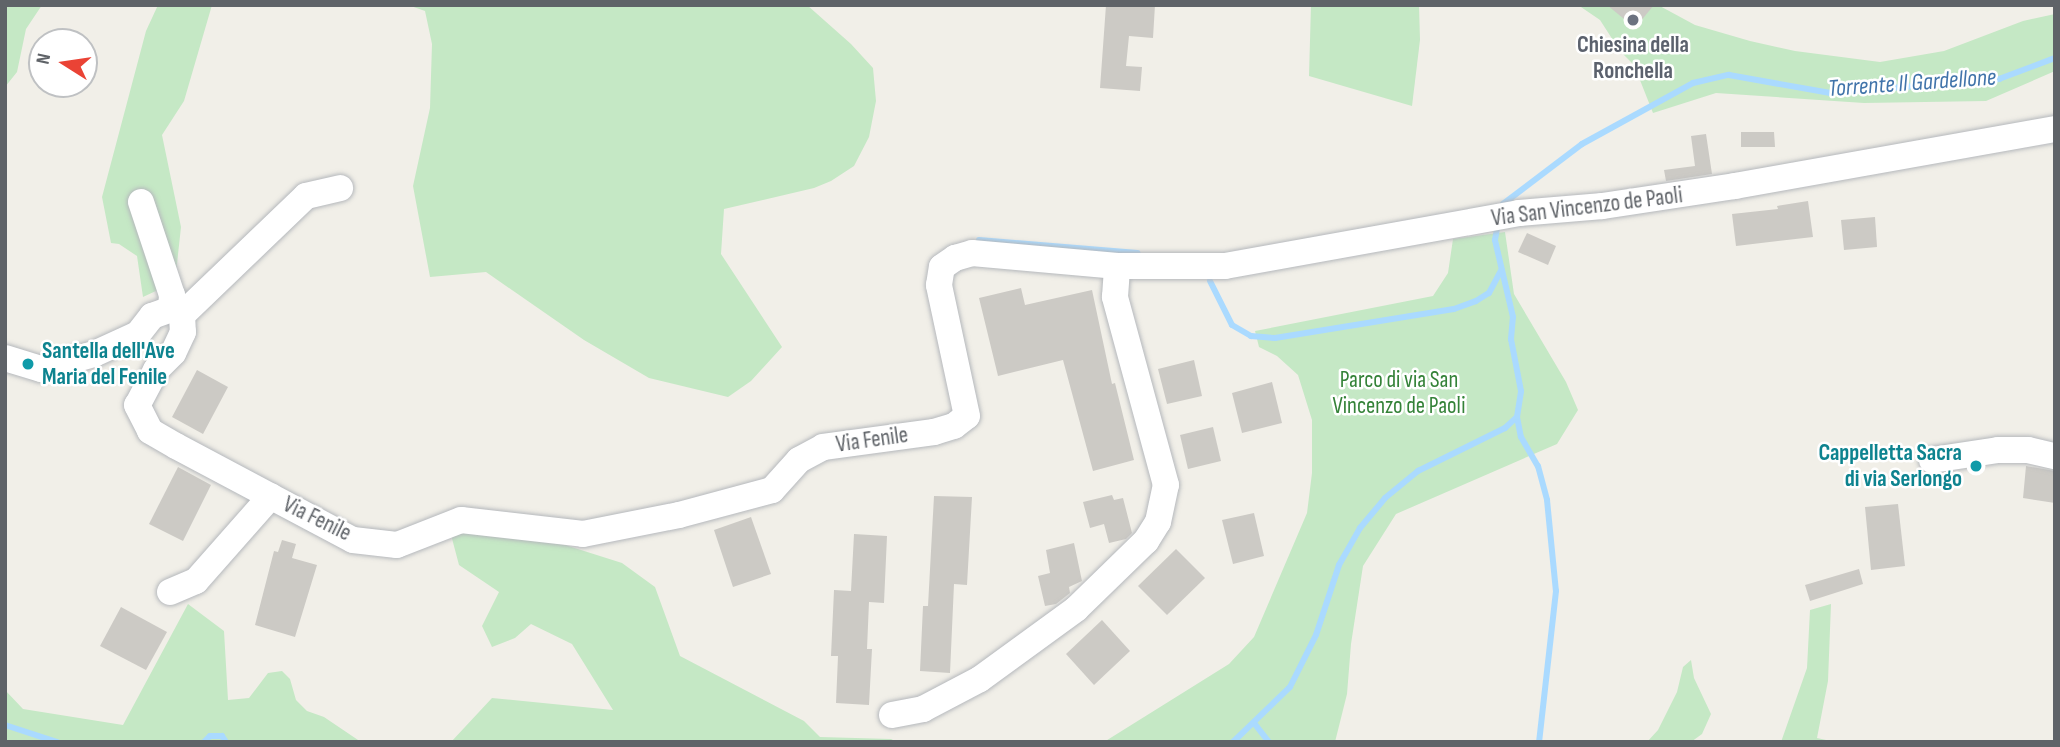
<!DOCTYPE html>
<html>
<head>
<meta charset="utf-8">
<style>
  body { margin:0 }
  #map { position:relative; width:2060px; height:747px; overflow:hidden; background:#f1efe8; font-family:"Sofia Sans Condensed",sans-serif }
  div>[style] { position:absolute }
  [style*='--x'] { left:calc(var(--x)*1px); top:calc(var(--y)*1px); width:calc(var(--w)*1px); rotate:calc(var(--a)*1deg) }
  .green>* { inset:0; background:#c5e8c5 }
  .stream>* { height:6px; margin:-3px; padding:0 3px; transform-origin:3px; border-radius:3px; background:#aadaff }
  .building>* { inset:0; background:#cccac5 }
  .roads { filter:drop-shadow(0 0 2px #b5b8bc) drop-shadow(0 0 2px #b5b8bc) }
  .minor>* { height:26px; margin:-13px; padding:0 13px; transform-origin:13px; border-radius:13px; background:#fff }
  .dots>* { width:19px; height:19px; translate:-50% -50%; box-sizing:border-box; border:4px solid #fff; border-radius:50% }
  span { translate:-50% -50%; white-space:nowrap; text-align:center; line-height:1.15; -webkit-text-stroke:5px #fff; paint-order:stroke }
  .worship-label { font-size:23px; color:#5b616d; font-weight:700 }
  .street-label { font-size:23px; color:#5f6368 }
  .culture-label { font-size:23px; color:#0d838f; font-weight:700 }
  .left { translate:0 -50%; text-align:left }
  .right { translate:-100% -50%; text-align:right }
  .park-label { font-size:23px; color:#348238 }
  .water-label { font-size:24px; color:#4174aa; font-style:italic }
  .frame { position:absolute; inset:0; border:7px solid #5f6368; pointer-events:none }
  .north { position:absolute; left:28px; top:28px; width:70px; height:70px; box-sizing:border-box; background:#fff; border:2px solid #bfc1c3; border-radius:50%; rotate:282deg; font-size:19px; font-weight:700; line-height:28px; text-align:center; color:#5f6368 }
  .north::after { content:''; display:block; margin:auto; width:24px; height:32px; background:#ea4335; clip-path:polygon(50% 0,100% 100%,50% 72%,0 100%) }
</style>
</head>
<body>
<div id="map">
  <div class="green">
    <i style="clip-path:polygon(5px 5px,42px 5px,26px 29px,17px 72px,5px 87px)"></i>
    <i style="clip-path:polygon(158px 5px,212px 5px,184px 101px,162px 135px,181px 227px,175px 282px,143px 297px,137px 256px,119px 244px,111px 243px,102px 197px,146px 31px)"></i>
    <i style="clip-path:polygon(408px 5px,807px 5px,851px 44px,873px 68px,876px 101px,869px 137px,854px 166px,831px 181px,814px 188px,724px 209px,721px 254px,782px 347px,751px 381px,728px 397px,649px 378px,584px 340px,486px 272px,430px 277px,413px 186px,430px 108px,432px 44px,425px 11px)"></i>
    <i style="clip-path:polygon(1311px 5px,1419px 5px,1420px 40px,1412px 106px,1309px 76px)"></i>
    <i style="clip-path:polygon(1578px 5px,1658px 5px,1695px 25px,1750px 41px,1795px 51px,1880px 62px,1944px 51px,2023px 21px,2055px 14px,2055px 71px,1986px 101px,1864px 103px,1716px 93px,1653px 113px,1634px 65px,1620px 51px,1600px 20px)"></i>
    <i style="clip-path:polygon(1505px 232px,1514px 294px,1566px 382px,1578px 410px,1557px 444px,1396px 514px,1363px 566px,1351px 644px,1347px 694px,1335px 742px,1104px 742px,1229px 664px,1254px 637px,1307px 513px,1312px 473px,1312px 420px,1298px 375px,1277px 356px,1259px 347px,1255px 331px,1433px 296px,1448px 273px,1453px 239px)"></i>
    <i style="clip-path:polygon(450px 531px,521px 531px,622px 563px,655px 587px,680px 656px,804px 721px,820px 737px,891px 739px,897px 742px,451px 742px,492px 698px,613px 710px,572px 644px,531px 624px,515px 638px,492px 647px,482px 626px,499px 592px,459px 565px)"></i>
    <i style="clip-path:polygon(188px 604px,224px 631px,228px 700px,249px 698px,268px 673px,282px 671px,290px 679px,296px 700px,307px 711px,324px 717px,361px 742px,5px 742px,5px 690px,23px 709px,123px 725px)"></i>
    <i style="clip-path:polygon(1831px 604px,1828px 681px,1817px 738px,1835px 742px,1781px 742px,1807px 668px,1810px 610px)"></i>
    <i style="clip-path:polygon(1691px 660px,1694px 678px,1711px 714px,1702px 734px,1691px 742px,1647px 742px,1658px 730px,1677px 692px,1683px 667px)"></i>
  </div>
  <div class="stream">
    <i style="--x:1501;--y:209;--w:5;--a:-68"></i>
    <i style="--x:1503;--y:204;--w:99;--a:-37.2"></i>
    <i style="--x:1582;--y:144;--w:127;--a:-28.8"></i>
    <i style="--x:1693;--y:83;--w:37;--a:-13"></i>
    <i style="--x:1729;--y:75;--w:103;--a:10.1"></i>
    <i style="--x:1830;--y:93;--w:170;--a:-4.7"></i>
    <i style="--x:1999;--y:79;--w:60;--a:-20.6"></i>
    <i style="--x:979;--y:240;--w:159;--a:4.7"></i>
    <i style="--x:1210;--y:281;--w:49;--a:63.4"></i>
    <i style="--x:1232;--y:325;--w:22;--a:30"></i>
    <i style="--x:1251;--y:336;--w:24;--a:5"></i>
    <i style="--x:1275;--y:338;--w:181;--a:-9.2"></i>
    <i style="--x:1454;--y:309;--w:23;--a:-20"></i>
    <i style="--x:1476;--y:301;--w:15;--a:-32"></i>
    <i style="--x:1489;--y:293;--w:26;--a:-62"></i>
    <i style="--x:1517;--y:417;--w:20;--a:79"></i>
    <i style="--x:1521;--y:437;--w:34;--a:60"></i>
    <i style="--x:1538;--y:466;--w:35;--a:75"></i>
    <i style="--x:1547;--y:500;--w:91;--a:84.4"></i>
    <i style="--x:1556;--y:591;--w:152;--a:96.4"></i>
    <i style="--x:1254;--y:723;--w:24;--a:52"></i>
    <i style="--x:5;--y:725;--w:55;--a:18.1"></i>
    <i style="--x:204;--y:742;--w:8;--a:-45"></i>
    <i style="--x:210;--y:736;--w:12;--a:0"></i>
    <i style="--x:222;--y:736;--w:7;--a:56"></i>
    <i style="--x:1233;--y:742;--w:79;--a:-44"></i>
    <i style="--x:1290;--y:687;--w:58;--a:-63.4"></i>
    <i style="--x:1316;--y:635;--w:74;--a:-71.8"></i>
    <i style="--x:1339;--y:565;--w:43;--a:-60.4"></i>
    <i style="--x:1360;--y:528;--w:39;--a:-50"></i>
    <i style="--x:1385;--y:498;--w:43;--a:-39.3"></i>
    <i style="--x:1418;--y:471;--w:97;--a:-26.3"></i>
    <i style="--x:1505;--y:428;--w:16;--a:-43"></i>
    <i style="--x:1517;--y:417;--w:26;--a:-81"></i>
    <i style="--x:1521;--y:391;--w:53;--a:-100.9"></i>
    <i style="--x:1511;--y:339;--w:22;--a:-85"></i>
    <i style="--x:1513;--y:317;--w:79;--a:-103.2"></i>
    <i style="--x:1495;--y:240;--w:17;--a:-80"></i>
  </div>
  <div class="building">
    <i style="clip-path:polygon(1106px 5px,1155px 5px,1153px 38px,1129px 36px,1126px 66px,1142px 67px,1140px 91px,1100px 88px)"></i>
    <i style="clip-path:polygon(1607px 5px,1654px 5px,1635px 28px)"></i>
    <i style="clip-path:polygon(1741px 132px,1774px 132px,1775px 147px,1741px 147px)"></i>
    <i style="clip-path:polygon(1706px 134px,1712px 174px,1666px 181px,1664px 170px,1695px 166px,1691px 136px)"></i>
    <i style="clip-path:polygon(1808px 201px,1813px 237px,1736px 246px,1732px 214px,1778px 209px,1777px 206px)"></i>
    <i style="clip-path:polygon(1875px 217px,1877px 247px,1844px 250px,1841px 220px)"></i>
    <i style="clip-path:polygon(1527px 233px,1556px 246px,1548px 265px,1518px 252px)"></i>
    <i style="clip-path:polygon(1021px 288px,1025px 305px,1092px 290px,1112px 384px,1115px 383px,1134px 460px,1093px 471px,1063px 360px,998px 376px,979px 298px)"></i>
    <i style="clip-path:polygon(1194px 360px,1202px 396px,1167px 404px,1158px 369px)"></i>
    <i style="clip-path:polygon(197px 370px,228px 387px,203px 434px,172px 417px)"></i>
    <i style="clip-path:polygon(1272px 382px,1282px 423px,1242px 433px,1232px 393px)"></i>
    <i style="clip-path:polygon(1213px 427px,1221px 461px,1188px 469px,1180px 435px)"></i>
    <i style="clip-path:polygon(2026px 466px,2055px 471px,2055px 503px,2023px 498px)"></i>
    <i style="clip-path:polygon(178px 467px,211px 485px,183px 541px,149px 524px)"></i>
    <i style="clip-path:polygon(1112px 495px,1114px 500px,1123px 498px,1132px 533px,1126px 539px,1109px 543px,1104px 524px,1090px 528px,1083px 502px)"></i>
    <i style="clip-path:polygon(934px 496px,972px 497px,967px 585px,954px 584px,950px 673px,920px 671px,923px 606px,928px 606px)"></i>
    <i style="clip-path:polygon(1898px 504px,1905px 566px,1871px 570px,1865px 507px)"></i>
    <i style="clip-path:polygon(1254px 513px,1264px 556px,1233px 564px,1222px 520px)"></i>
    <i style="clip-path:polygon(751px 517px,771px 574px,733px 587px,714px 530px)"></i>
    <i style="clip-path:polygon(854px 534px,887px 536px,884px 603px,869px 602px,867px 649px,872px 649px,869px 705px,836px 703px,838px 656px,831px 656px,834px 590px,851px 591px)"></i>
    <i style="clip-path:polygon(282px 540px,296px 544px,292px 558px,317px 565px,295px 637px,255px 625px,274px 551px,278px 552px)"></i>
    <i style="clip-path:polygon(1074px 543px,1082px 581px,1069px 587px,1070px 593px,1056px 604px,1045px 606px,1038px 576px,1050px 573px,1046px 550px)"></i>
    <i style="clip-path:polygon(1176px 549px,1205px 578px,1167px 615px,1138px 586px)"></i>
    <i style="clip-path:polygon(1859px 569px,1863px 584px,1810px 601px,1805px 585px)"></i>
    <i style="clip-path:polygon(121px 607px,167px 632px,146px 670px,100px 646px)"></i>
    <i style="clip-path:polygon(1102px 620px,1130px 651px,1094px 685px,1066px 654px)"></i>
  </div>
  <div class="roads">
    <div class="minor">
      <i style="--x:141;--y:202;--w:98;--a:71.6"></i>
      <i style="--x:172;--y:295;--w:14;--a:94"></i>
      <i style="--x:182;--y:315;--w:172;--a:-43.8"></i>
      <i style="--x:306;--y:196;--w:35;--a:-13"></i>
      <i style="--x:5;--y:358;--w:38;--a:17"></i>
      <i style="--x:41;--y:369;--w:55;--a:-15.8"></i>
      <i style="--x:94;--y:354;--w:48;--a:-24.4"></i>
      <i style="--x:138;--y:334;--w:23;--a:-52"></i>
      <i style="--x:152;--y:316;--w:20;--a:-20"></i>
      <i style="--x:171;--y:309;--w:13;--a:29"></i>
      <i style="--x:182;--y:315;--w:17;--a:87"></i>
      <i style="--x:183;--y:332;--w:23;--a:115"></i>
      <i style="--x:173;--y:353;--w:24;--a:135"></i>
      <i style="--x:156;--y:370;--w:40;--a:118"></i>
      <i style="--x:137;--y:405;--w:29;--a:63"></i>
      <i style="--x:150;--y:431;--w:30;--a:30"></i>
      <i style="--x:176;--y:446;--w:200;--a:28"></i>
      <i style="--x:353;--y:540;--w:44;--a:6.5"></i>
      <i style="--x:397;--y:545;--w:69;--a:-21.3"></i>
      <i style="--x:461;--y:520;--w:123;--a:6.5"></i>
      <i style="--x:583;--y:534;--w:98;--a:-11.2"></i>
      <i style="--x:679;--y:515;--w:96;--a:-15"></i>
      <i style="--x:772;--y:490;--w:40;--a:-48"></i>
      <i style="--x:799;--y:460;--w:27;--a:-28"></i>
      <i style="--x:823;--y:447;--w:112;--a:-7.7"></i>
      <i style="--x:934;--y:432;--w:21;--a:-17"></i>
      <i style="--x:954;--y:426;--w:16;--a:-38"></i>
      <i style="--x:967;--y:416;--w:134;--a:-102.1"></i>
      <i style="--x:939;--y:285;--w:18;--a:-81"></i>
      <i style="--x:942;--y:267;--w:16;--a:-35"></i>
      <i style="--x:955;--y:258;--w:18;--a:-16"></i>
      <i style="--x:972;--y:253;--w:146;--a:5.1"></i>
      <i style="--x:1117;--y:266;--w:108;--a:0"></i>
      <i style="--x:1225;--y:266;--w:299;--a:-10.2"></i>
      <i style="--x:1519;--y:213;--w:84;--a:-4.8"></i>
      <i style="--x:1603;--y:206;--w:134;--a:-8.6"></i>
      <i style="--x:1735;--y:186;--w:325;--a:-10.1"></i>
      <i style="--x:1932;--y:460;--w:67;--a:-8.6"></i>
      <i style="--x:1998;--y:450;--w:30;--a:0"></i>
      <i style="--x:2028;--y:450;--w:28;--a:13"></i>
      <i style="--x:170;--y:592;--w:28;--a:-23"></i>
      <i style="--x:196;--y:581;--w:113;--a:-48.6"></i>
      <i style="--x:892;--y:715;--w:32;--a:-11"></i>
      <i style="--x:923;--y:709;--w:64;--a:-27.8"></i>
      <i style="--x:980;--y:679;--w:119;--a:-36.1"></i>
      <i style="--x:1076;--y:609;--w:98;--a:-44.2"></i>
      <i style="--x:1146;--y:541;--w:22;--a:-58"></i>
      <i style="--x:1158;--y:522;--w:38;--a:-78"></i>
      <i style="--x:1166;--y:485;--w:195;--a:-105.2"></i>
      <i style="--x:1115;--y:297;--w:31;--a:-86"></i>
    </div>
  </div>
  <div class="dots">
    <i style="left:1633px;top:20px;background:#6b7280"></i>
    <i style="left:28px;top:364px;background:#0f9aa8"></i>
    <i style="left:1976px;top:466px;background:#0f9aa8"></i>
  </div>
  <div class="worship-label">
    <span style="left:1633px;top:58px">Chiesina della<br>Ronchella</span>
  </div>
  <div class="street-label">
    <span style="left:1587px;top:207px;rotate:-7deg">Via San Vincenzo de Paoli</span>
    <span style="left:872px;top:440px;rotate:-8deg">Via Fenile</span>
    <span style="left:317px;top:519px;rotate:26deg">Via Fenile</span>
  </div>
  <div class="culture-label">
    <span class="left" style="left:42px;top:364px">Santella dell'Ave<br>Maria del Fenile</span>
    <span class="right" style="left:1962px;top:466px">Cappelletta Sacra<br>di via Serlongo</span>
  </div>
  <div class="park-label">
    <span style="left:1399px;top:393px">Parco di via San<br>Vincenzo de Paoli</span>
  </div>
  <div class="water-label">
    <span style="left:1912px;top:83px;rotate:-4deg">Torrente Il Gardellone</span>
  </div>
  <div class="frame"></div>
  <div class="north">N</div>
</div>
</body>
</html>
